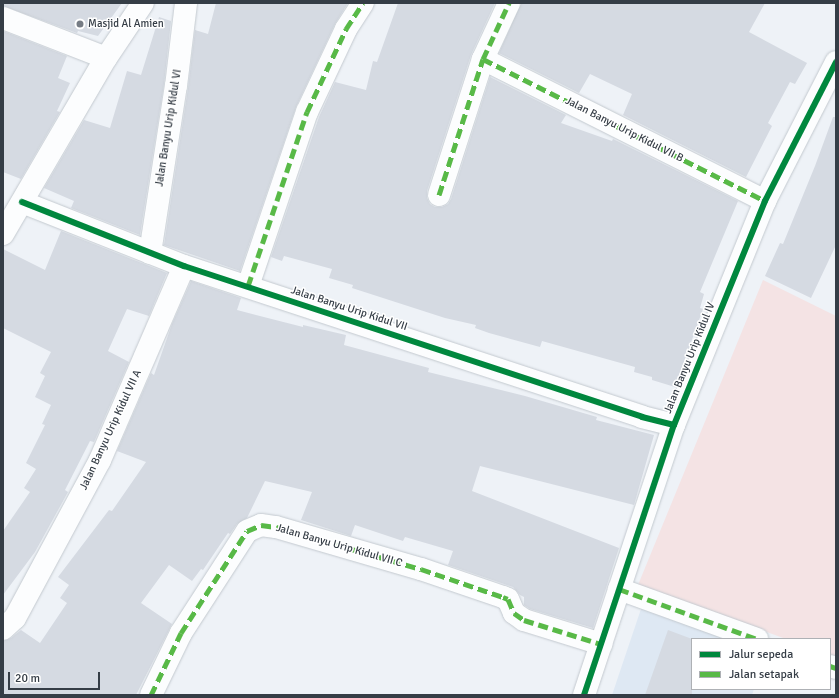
<!DOCTYPE html>
<html>
<head>
<meta charset="utf-8">
<style>
  body { margin:0 }
  #map { position:relative; width:839px; height:698px; overflow:hidden; background:#eef2f7; font-family:Signika,sans-serif }
  div>[style] { position:absolute }
  [style*='--x'] { left:calc(var(--x)*1px); top:calc(var(--y)*1px); width:calc(var(--w)*1px); rotate:calc(var(--a)*1deg) }
  .built>* { inset:0; background:#dee8f3 }
  .green>* { inset:0; background:#f4e3e4 }
  .building>* { inset:0; background:#d5dae2 }
  .roads { filter:drop-shadow(0 0 1px #c3c9cf) drop-shadow(0 0 1px #c3c9cf) }
  .street>* { height:22px; margin:-11px; padding:0 11px; transform-origin:11px; border-radius:11px; background:#fcfdfe }
  .quiet>* { height:5px; margin-top:-2.5px; transform-origin:0; background:repeating-linear-gradient(90deg,#58b947 0 10px,transparent 0 15px) }
  .cycleway>* { height:6px; margin:-3px; padding:0 3px; transform-origin:3px; border-radius:3px; background:#00873e }
  .dots>* { width:11px; height:11px; translate:-50% -50%; box-sizing:border-box; border:2px solid #fff; border-radius:50% }
  span { translate:-50% -50%; white-space:nowrap; text-align:center; line-height:1.15; -webkit-text-stroke:3px #fff; paint-order:stroke }
  .poi-label { font-size:11px; color:#353d46 }
  .left { translate:0 -50%; text-align:left }
  .street-label { font-size:11px; color:#353d46 }
  .frame { position:absolute; inset:0; border:4px solid #353d46; pointer-events:none }
  .legend { position:absolute; left:691px; top:638px; width:140px; height:52px; box-sizing:border-box; background:#fff; border:1px solid #aeb1b5; margin:0; padding:5px 7px; list-style:none; font-size:12px; color:#353d46 }
  .legend li { display:flex; align-items:center; gap:8px; height:20px }
  .legend b { width:20px; border:1px solid #aeb1b5 }
  .scale { position:absolute; left:8px; top:672px; width:92px; height:18px; box-sizing:border-box; border:2px solid #353d46; border-top:0; padding-left:5px; font-size:12px; line-height:14px; white-space:nowrap; color:#353d46; -webkit-text-stroke:3px #fff; paint-order:stroke }
</style>
</head>
<body>
<div id="map">
  <div class="built">
    <i style="clip-path:polygon(642px 606px,739px 639px,692px 639px,692px 689px,754px 689px,752px 695px,612px 695px)"></i>
  </div>
  <div class="green">
    <i style="clip-path:polygon(763px 280px,836px 316px,836px 657px,830px 655px,830px 639px,786px 639px,638px 585px)"></i>
  </div>
  <div class="building">
    <i style="clip-path:polygon(3px 3px,122px 3px,98px 36px,78px 31px,77px 33px,3px 6px)"></i>
    <i style="clip-path:polygon(216px 3px,348px 3px,335px 24px,296px 107px,240px 271px,164px 245px,188px 88px,195px 30px,208px 34px)"></i>
    <i style="clip-path:polygon(398px 3px,495px 3px,471px 55px,427px 191px,427px 198px,430px 204px,435px 207px,442px 207px,448px 204px,451px 199px,490px 77px,566px 115px,561px 123px,612px 141px,613px 139px,738px 201px,700px 292px,704px 294px,700px 308px,703px 309px,675px 387px,652px 380px,652px 377px,634px 372px,635px 367px,542px 341px,540px 347px,489px 333px,475px 328px,476px 325px,445px 318px,352px 288px,353px 285px,329px 278px,332px 269px,284px 256px,282px 261px,271px 257px,319px 117px,335px 82px,366px 90px,373px 61px,377px 62px)"></i>
    <i style="clip-path:polygon(521px 3px,765px 3px,749px 32px,807px 63px,795px 84px,790px 82px,768px 123px,772px 126px,746px 177px,623px 115px,632px 94px,590px 74px,579px 93px,499px 53px)"></i>
    <i style="clip-path:polygon(159px 17px,171px 21px,164px 84px,140px 235px,71px 208px,74px 201px,44px 188px,84px 120px,110px 128px,127px 71px,141px 75px)"></i>
    <i style="clip-path:polygon(3px 31px,67px 56px,58px 78px,70px 83px,57px 111px,60px 112px,21px 179px,3px 172px)"></i>
    <i style="clip-path:polygon(833px 117px,836px 117px,836px 245px,811px 298px,765px 276px,780px 243px,783px 244px,815px 166px)"></i>
    <i style="clip-path:polygon(61px 231px,167px 273px,149px 316px,127px 309px,108px 351px,129px 362px,94px 442px,90px 441px,65px 490px,68px 492px,35px 552px,3px 595px,3px 531px,30px 492px,24px 488px,36px 469px,26px 463px,45px 425px,42px 424px,51px 405px,35px 397px,45px 376px,40px 373px,51px 352px,3px 328px,3px 249px,45px 270px)"></i>
    <i style="clip-path:polygon(191px 281px,241px 298px,237px 310px,303px 327px,303px 325px,346px 335px,344px 345px,429px 368px,428px 372px,525px 396px,597px 417px,596px 420px,654px 435px,634px 505px,480px 466px,472px 491px,619px 548px,593px 628px,530px 609px,524px 605px,524px 597px,520px 595px,513px 587px,448px 565px,453px 551px,405px 537px,403px 541px,355px 525px,351px 536px,301px 520px,312px 492px,265px 481px,247px 518px,237px 524px,230px 534px,228px 533px,203px 570px,201px 569px,192px 581px,169px 565px,141px 603px,172px 624px,136px 695px,3px 695px,3px 641px,11px 638px,21px 630px,40px 643px,67px 603px,60px 598px,69px 585px,58px 577px,109px 510px,112px 511px,146px 462px,117px 451px,151px 373px,154px 375px,172px 324px)"></i>
    <i style="clip-path:polygon(668px 630px,692px 639px,692px 695px,645px 695px)"></i>
  </div>
  <div class="roads">
    <div class="street">
      <i style="--x:3;--y:18;--w:110;--a:21.2"></i>
      <i style="--x:483;--y:59;--w:316;--a:26.7"></i>
      <i style="--x:439;--y:195;--w:143;--a:-72.1"></i>
      <i style="--x:483;--y:59;--w:62;--a:-65.1"></i>
      <i style="--x:22;--y:202;--w:174;--a:21.6"></i>
      <i style="--x:184;--y:266;--w:482;--a:18.2"></i>
      <i style="--x:642;--y:417;--w:33;--a:14"></i>
      <i style="--x:3;--y:234;--w:204;--a:-59.7"></i>
      <i style="--x:106;--y:58;--w:66;--a:-56.1"></i>
      <i style="--x:150;--y:253;--w:169;--a:-81.2"></i>
      <i style="--x:176;--y:86;--w:84;--a:-83.1"></i>
      <i style="--x:248;--y:286;--w:184;--a:-71.3"></i>
      <i style="--x:307;--y:112;--w:92;--a:-64.8"></i>
      <i style="--x:346;--y:29;--w:31;--a:-57"></i>
      <i style="--x:619;--y:589;--w:147;--a:19.9"></i>
      <i style="--x:3;--y:629;--w:16;--a:-43"></i>
      <i style="--x:15;--y:618;--w:179;--a:-61.7"></i>
      <i style="--x:100;--y:460;--w:211;--a:-66.6"></i>
      <i style="--x:830;--y:666;--w:6;--a:18"></i>
      <i style="--x:151;--y:695;--w:69;--a:-64.2"></i>
      <i style="--x:181;--y:633;--w:121;--a:-57.1"></i>
      <i style="--x:247;--y:531;--w:15;--a:-23"></i>
      <i style="--x:261;--y:525;--w:15;--a:8"></i>
      <i style="--x:276;--y:527;--w:151;--a:16.2"></i>
      <i style="--x:421;--y:569;--w:87;--a:18.9"></i>
      <i style="--x:503;--y:597;--w:5;--a:22"></i>
      <i style="--x:508;--y:599;--w:15;--a:67"></i>
      <i style="--x:514;--y:613;--w:12;--a:35"></i>
      <i style="--x:524;--y:620;--w:81;--a:17.3"></i>
      <i style="--x:584;--y:695;--w:285;--a:-71.6"></i>
      <i style="--x:674;--y:425;--w:242;--a:-67.9"></i>
      <i style="--x:765;--y:201;--w:156;--a:-62.9"></i>
    </div>
  </div>
  <div class="quiet">
    <i style="--x:483;--y:59;--w:316;--a:26.7"></i>
    <i style="--x:439;--y:195;--w:143;--a:-72.1"></i>
    <i style="--x:483;--y:59;--w:62;--a:-65.1"></i>
    <i style="--x:248;--y:286;--w:184;--a:-71.3"></i>
    <i style="--x:307;--y:112;--w:92;--a:-64.8"></i>
    <i style="--x:346;--y:29;--w:31;--a:-57"></i>
    <i style="--x:619;--y:589;--w:147;--a:19.9"></i>
    <i style="--x:830;--y:666;--w:6;--a:18"></i>
    <i style="--x:151;--y:695;--w:69;--a:-64.2"></i>
    <i style="--x:181;--y:633;--w:121;--a:-57.1"></i>
    <i style="--x:247;--y:531;--w:15;--a:-23"></i>
    <i style="--x:261;--y:525;--w:15;--a:8"></i>
    <i style="--x:276;--y:527;--w:151;--a:16.2"></i>
    <i style="--x:421;--y:569;--w:87;--a:18.9"></i>
    <i style="--x:503;--y:597;--w:5;--a:22"></i>
    <i style="--x:508;--y:599;--w:15;--a:67"></i>
    <i style="--x:514;--y:613;--w:12;--a:35"></i>
    <i style="--x:524;--y:620;--w:81;--a:17.3"></i>
  </div>
  <div class="cycleway">
    <i style="--x:22;--y:202;--w:174;--a:21.6"></i>
    <i style="--x:184;--y:266;--w:482;--a:18.2"></i>
    <i style="--x:642;--y:417;--w:33;--a:14"></i>
    <i style="--x:584;--y:695;--w:285;--a:-71.6"></i>
    <i style="--x:674;--y:425;--w:242;--a:-67.9"></i>
    <i style="--x:765;--y:201;--w:156;--a:-62.9"></i>
  </div>
  <div class="dots">
    <i style="left:80px;top:24px;background:#767c84"></i>
  </div>
  <div class="poi-label">
    <span class="left" style="left:88px;top:24px">Masjid Al Amien</span>
  </div>
  <div class="street-label">
    <span style="left:169px;top:128px;rotate:-81deg">Jalan Banyu Urip Kidul VI</span>
    <span style="left:624px;top:130px;rotate:27deg">Jalan Banyu Urip Kidul VII B</span>
    <span style="left:349px;top:309px;rotate:18deg">Jalan Banyu Urip Kidul VII</span>
    <span style="left:690px;top:358px;rotate:-68deg">Jalan Banyu Urip Kidul IV</span>
    <span style="left:111px;top:430px;rotate:-65deg">Jalan Banyu Urip Kidul VII A</span>
    <span style="left:339px;top:546px;rotate:16deg">Jalan Banyu Urip Kidul VII C</span>
  </div>
  <div class="frame"></div>
  <ul class="legend">
  <li><b style="height:5px;background:#00873e"></b>Jalur sepeda</li>
  <li><b style="height:5px;background:#58b947"></b>Jalan setapak</li>
  </ul>
  <div class="scale">20 m</div>
</div>
</body>
</html>
